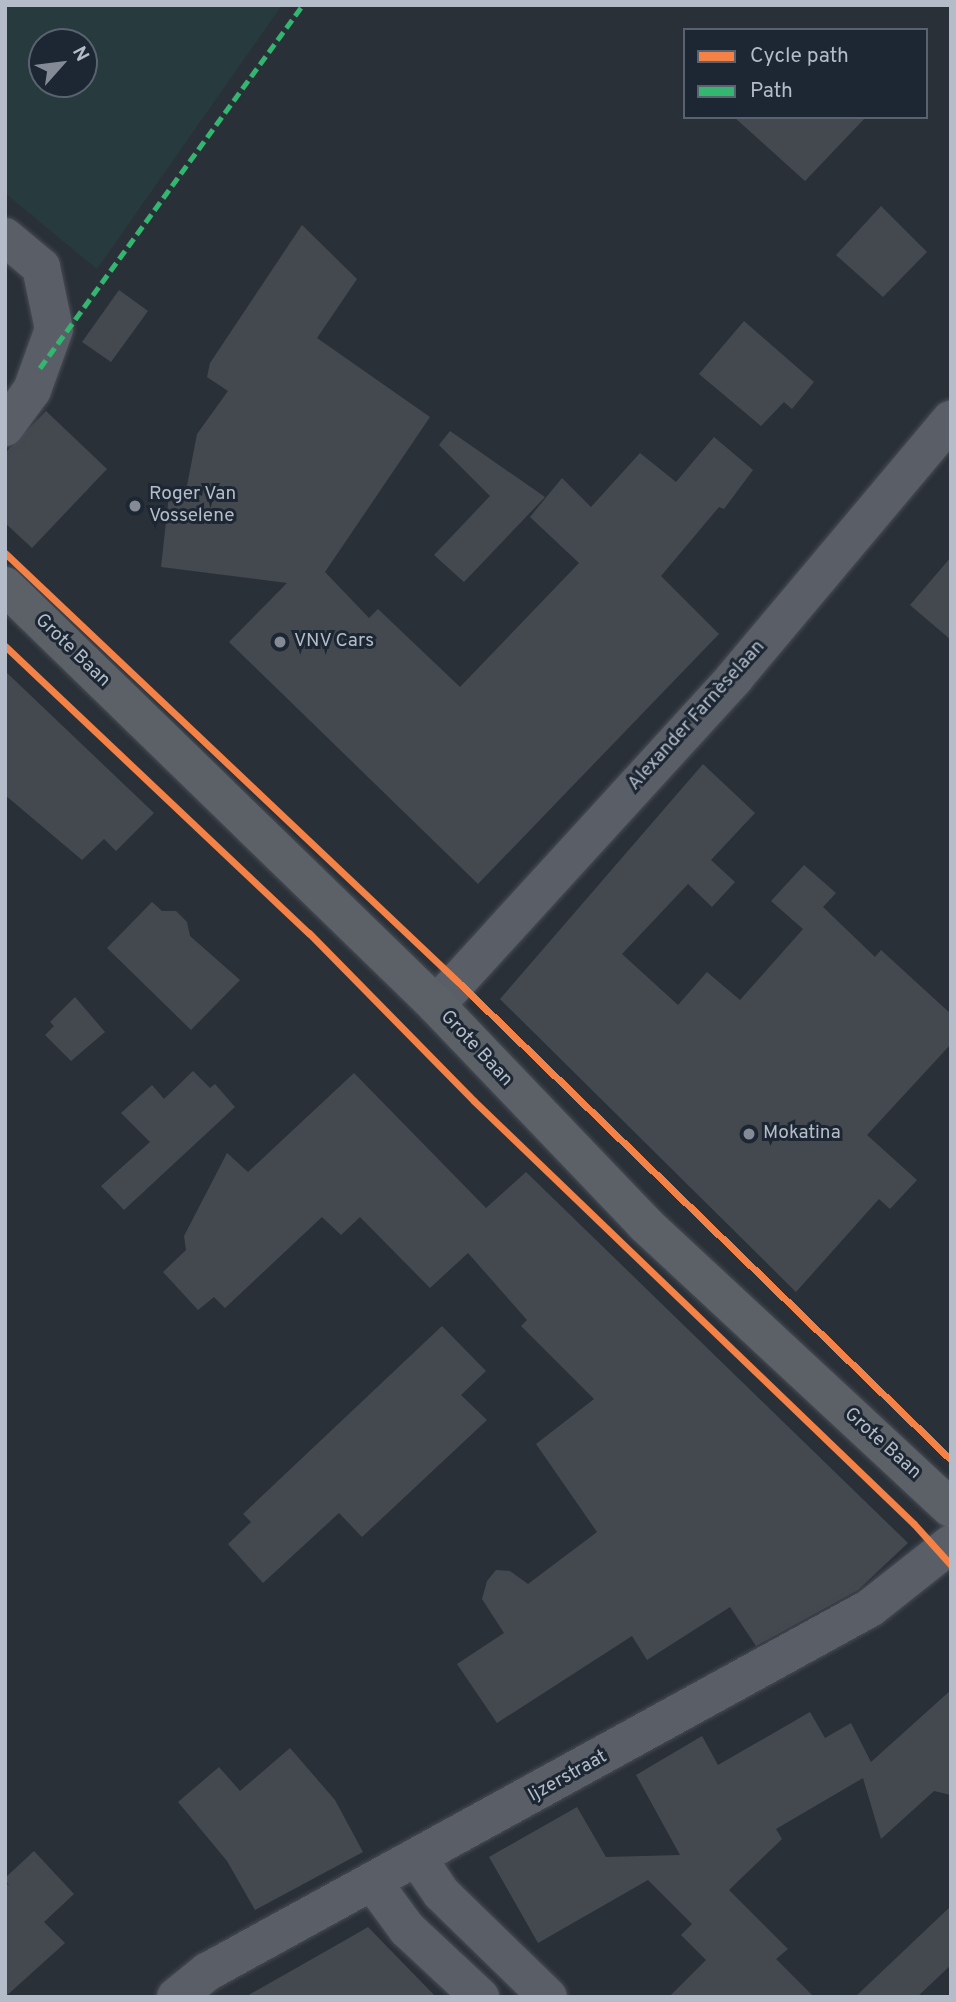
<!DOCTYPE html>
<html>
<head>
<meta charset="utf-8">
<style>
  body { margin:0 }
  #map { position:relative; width:956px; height:2002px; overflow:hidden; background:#2a3038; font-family:Overpass,sans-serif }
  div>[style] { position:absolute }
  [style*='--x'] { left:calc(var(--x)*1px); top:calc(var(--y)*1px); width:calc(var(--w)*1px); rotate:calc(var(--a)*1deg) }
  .green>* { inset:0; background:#273a3e }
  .building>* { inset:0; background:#444950 }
  .roads { filter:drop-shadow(0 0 2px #484c53) drop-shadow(0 0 2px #484c53) }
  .minor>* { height:38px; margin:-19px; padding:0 19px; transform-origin:19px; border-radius:19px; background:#5a5e66 }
  .major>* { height:38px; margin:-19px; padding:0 19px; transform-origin:19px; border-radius:19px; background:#5c6168 }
  .quiet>* { height:5px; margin-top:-2.5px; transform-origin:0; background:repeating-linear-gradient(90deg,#33b770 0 10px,transparent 0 15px) }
  .cycleway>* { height:7px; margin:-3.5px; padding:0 3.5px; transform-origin:3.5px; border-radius:3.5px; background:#f48246 }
  .dots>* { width:19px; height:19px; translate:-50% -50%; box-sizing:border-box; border:4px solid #1d2633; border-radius:50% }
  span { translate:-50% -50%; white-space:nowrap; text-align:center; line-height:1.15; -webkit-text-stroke:6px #1d2633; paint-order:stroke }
  .poi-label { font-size:19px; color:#b4bcc9 }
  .left { translate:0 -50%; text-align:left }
  .street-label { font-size:19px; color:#b4bcc9 }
  .frame { position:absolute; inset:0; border:7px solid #b4bcc9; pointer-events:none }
  .legend { position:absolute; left:683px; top:28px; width:245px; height:91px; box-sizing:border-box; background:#1d2633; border:2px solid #59626f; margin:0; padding:9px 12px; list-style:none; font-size:21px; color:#b4bcc9 }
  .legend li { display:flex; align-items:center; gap:14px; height:35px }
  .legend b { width:35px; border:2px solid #59626f }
  .north { position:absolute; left:28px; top:28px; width:70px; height:70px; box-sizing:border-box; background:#1d2633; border:2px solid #59626f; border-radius:50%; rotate:62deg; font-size:19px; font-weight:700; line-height:28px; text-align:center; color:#b4bcc9 }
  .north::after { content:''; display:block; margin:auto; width:24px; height:32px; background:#848b96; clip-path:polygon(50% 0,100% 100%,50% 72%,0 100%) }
</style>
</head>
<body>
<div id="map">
  <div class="green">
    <i style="clip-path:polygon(evenodd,5px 5px,282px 5px,97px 269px,5px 193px,5px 5px,42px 42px,84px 42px,84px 84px,42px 84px,42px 42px)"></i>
  </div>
  <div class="building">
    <i style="clip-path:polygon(734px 117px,866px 117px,805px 181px)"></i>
    <i style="clip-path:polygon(881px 206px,927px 252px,883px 297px,836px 255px)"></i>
    <i style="clip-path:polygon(302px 225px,357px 279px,317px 338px,430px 417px,325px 572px,369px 618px,378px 609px,460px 687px,579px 563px,530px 517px,562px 478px,591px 507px,640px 453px,676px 482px,714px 437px,753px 470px,724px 509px,719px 507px,661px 576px,719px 634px,478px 884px,229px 642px,287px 583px,161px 567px,169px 495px,185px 496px,197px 434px,228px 391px,207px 377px,210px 363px)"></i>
    <i style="clip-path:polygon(119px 290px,148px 311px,111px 362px,82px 342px)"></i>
    <i style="clip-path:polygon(744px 321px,814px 382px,792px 409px,784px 402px,761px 426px,699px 374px)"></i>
    <i style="clip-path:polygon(46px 411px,107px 469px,32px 548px,5px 523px,5px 453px)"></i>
    <i style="clip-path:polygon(450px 431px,545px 497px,464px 582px,434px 555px,490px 496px,439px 445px)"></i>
    <i style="clip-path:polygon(951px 557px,951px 640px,910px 605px)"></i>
    <i style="clip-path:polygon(5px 671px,154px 813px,116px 851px,104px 839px,82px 860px,5px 795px)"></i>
    <i style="clip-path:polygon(703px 764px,755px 813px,711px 860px,735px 882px,712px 907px,688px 884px,622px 954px,678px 1005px,707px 972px,740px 1000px,803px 929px,771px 901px,804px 865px,836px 893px,823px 907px,875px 957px,881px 950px,951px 1014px,951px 1044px,867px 1135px,917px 1180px,890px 1209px,879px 1199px,796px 1292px,500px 999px)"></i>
    <i style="clip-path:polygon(152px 902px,162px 911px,176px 911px,187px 922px,190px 936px,240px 980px,191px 1030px,107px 948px)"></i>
    <i style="clip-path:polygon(75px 997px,105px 1032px,71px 1061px,45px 1035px,54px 1026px,50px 1022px)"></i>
    <i style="clip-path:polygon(193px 1071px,210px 1088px,215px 1084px,235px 1107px,124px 1210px,101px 1186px,150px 1142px,121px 1113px,152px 1085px,164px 1099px)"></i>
    <i style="clip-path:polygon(354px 1073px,486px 1208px,526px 1172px,908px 1543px,858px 1590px,756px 1646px,730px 1607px,647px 1660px,632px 1636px,497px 1723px,457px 1664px,504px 1633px,482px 1599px,487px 1581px,496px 1570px,510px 1571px,528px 1584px,597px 1532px,536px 1444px,594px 1399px,521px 1326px,527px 1320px,468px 1253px,430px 1288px,360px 1217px,341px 1235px,322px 1217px,225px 1308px,214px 1297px,198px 1310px,163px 1272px,186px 1250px,184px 1236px,227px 1153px,248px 1172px)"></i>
    <i style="clip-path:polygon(442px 1326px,486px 1371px,461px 1395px,487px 1420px,362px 1537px,339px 1513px,263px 1583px,228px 1544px,251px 1522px,243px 1514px)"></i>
    <i style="clip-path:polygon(951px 1690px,951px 1795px,934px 1791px,881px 1839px,863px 1778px,776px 1829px,782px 1839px,729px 1890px,788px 1949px,776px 1959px,814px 1997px,669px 1997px,706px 1960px,681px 1935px,692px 1924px,648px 1880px,538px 1943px,489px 1857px,577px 1807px,606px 1857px,680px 1855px,636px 1775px,702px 1736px,718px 1765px,810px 1712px,825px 1738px,851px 1723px,871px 1762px)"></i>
    <i style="clip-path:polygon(290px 1748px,335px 1800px,363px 1852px,255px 1910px,227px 1861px,178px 1802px,219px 1767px,240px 1791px)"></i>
    <i style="clip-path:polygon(34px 1851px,74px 1894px,44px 1922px,65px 1943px,5px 1997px,5px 1882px,9px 1886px,5px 1878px)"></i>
    <i style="clip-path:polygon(951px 1906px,951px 1965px,917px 1997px,855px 1997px)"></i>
    <i style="clip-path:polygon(368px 1927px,436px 1997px,245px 1997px,342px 1942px)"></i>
  </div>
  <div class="roads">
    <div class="minor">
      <i style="--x:5;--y:237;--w:47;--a:39.8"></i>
      <i style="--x:41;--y:267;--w:63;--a:78.2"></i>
      <i style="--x:54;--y:329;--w:65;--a:109.8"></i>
      <i style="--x:32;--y:390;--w:46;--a:126.1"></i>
      <i style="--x:436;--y:1005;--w:444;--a:-47.6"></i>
      <i style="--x:735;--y:677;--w:336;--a:-50"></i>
      <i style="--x:418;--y:1859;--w:41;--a:55.9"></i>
      <i style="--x:441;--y:1893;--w:149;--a:44.2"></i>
      <i style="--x:374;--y:1884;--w:56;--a:53.7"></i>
      <i style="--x:407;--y:1929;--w:100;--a:43"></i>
      <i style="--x:176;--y:1997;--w:40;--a:-39"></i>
      <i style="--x:207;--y:1972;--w:756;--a:-28.77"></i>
      <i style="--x:870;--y:1608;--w:103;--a:-38.3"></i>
    </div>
    <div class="major">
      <i style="--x:5;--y:586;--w:601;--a:44.19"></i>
      <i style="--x:436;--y:1005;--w:303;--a:46.3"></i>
      <i style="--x:645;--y:1224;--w:417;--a:42.9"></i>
    </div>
  </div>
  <div class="quiet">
    <i style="--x:40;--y:368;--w:448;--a:-54.1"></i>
  </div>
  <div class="cycleway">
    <i style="--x:5;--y:553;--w:624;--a:43.44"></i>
    <i style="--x:458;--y:982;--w:687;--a:44.11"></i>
    <i style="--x:5;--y:646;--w:418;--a:43.4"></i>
    <i style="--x:309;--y:933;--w:235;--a:45.5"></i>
    <i style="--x:474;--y:1101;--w:610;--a:43.87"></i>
    <i style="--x:914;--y:1524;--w:55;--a:47.9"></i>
  </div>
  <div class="dots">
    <i style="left:135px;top:506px;background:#848b96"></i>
    <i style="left:280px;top:642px;background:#848b96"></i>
    <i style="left:749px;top:1134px;background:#848b96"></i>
  </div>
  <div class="poi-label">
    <span class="left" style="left:149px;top:506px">Roger Van<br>Vosselene</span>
    <span class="left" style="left:294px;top:642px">VNV Cars</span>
    <span class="left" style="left:763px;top:1134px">Mokatina</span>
  </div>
  <div class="street-label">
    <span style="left:72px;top:651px;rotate:44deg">Grote Baan</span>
    <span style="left:697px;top:716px;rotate:-48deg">Alexander Farnèselaan</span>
    <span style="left:476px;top:1049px;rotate:47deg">Grote Baan</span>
    <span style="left:882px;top:1444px;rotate:42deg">Grote Baan</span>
    <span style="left:568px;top:1777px;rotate:-29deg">Ijzerstraat</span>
  </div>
  <div class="frame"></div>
  <ul class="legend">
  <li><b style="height:9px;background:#f48246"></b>Cycle path</li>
  <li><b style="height:9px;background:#33b770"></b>Path</li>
  </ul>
  <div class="north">N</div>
</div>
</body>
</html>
